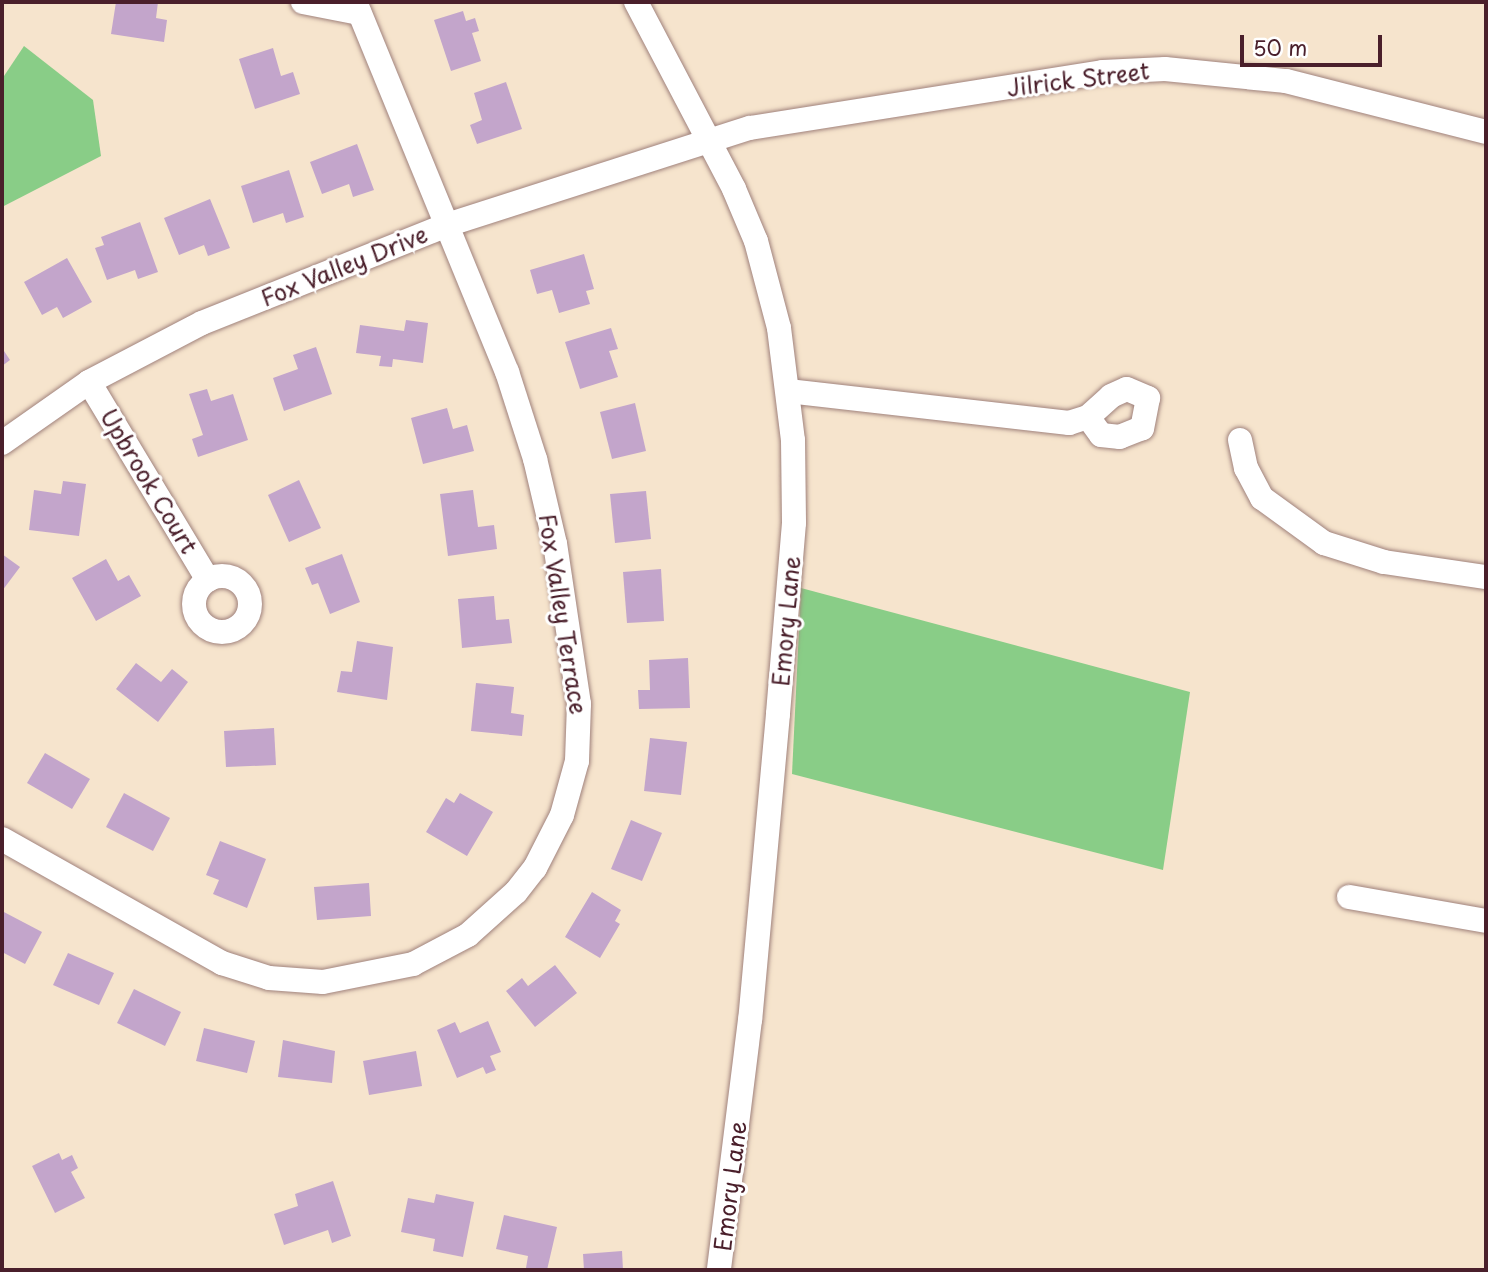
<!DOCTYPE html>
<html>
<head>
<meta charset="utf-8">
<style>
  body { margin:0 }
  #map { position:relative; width:1488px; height:1272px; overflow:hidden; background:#f6e4cd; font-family:"Playpen Sans",sans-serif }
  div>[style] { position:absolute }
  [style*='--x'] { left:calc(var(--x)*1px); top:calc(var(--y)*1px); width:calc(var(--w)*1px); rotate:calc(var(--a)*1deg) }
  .green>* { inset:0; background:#89cd87 }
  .building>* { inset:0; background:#c3a5cb }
  .roads { filter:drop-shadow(0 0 2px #a0827c) drop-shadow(0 0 2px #a0827c) }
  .minor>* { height:24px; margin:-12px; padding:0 12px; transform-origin:12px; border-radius:12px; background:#fff }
  .minor>.ring { margin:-12px; padding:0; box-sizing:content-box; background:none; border:24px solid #fff; border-radius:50% }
  span { translate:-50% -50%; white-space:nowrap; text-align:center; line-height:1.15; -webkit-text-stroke:6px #fff; paint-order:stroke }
  .street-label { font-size:23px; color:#4a1f2b }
  .frame { position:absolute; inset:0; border:4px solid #4a1f2b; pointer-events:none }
  .scale { position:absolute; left:1240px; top:35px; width:142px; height:32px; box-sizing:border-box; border:4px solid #4a1f2b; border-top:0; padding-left:9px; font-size:21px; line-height:24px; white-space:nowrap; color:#4a1f2b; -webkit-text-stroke:5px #fff; paint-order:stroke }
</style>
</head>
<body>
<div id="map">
  <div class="green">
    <i style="clip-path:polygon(24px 46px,93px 100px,101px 156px,2px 207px,2px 79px)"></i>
    <i style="clip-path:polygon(801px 588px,1190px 692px,1163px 870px,792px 774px)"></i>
  </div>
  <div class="building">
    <i style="clip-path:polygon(116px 2px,158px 2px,156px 18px,167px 20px,164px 42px,111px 34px)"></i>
    <i style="clip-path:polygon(463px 11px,466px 21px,475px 18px,479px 31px,472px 33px,481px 61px,451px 71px,434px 20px)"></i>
    <i style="clip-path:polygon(273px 48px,281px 76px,293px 72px,300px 94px,255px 109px,239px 59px)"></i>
    <i style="clip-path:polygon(506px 82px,522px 129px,477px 144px,470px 125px,482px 120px,474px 93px)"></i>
    <i style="clip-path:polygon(357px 144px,374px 190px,353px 197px,349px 184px,322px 194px,310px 162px)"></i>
    <i style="clip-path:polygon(289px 170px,304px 217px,286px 223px,283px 213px,253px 223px,241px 186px)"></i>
    <i style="clip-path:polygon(210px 199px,230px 248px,208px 256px,204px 245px,179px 255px,164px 218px)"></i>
    <i style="clip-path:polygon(140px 222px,158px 272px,138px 279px,135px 270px,107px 280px,95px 248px,104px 245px,101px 237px)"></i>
    <i style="clip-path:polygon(584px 254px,594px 289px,586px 291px,590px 304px,559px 313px,552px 290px,537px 294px,530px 270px)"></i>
    <i style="clip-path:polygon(67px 258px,92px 302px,63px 318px,57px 307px,42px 315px,24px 282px)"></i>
    <i style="clip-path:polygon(406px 320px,428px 323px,423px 363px,393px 359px,392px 367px,379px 366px,381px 356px,356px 353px,360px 325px,404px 331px)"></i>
    <i style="clip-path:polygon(611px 328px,618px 349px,609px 351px,618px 377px,580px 389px,565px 342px)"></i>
    <i style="clip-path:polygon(316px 347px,332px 394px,284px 411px,273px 378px,298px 369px,293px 355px)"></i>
    <i style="clip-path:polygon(2px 348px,10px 360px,2px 366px)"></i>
    <i style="clip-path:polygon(207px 389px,211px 401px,233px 394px,248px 440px,198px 457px,192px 439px,203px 435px,189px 394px)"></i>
    <i style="clip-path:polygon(635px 403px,646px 451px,612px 459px,600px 412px)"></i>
    <i style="clip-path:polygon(447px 408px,453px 429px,467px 425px,474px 451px,423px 464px,411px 418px)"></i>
    <i style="clip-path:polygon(299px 480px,321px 528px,289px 542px,268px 495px)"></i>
    <i style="clip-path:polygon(63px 481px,86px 484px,79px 536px,29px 530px,34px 490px,61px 494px)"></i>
    <i style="clip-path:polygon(473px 490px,478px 527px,494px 525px,497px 549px,448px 556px,440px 494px)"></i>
    <i style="clip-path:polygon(646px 491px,651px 539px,615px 543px,610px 494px)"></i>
    <i style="clip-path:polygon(2px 554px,20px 567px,2px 591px)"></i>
    <i style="clip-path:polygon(342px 554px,360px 602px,330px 614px,318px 583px,312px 585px,305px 568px)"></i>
    <i style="clip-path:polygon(106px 559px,118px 581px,129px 575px,141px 596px,96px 621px,72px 578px)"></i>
    <i style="clip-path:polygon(661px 569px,664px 621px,627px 623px,623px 572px)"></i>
    <i style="clip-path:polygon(494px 596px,496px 620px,509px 619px,512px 643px,462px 648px,458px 599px)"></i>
    <i style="clip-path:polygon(357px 641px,393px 647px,387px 700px,337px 692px,341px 671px,352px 672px)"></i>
    <i style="clip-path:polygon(688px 658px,690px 708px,639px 709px,638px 690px,650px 690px,649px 660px)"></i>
    <i style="clip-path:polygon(136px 663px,161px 682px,172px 669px,188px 682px,158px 722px,116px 689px)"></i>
    <i style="clip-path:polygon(476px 683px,514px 687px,511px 713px,524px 715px,522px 736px,471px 731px)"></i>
    <i style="clip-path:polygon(274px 728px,276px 765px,226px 767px,224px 731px)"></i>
    <i style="clip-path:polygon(650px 738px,687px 742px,681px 795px,644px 791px)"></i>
    <i style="clip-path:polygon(45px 753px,90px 779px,72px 809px,27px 783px)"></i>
    <i style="clip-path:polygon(124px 793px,170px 818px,153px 851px,106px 827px)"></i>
    <i style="clip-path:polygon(460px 793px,493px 812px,467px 856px,426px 832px,446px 798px,454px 803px)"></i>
    <i style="clip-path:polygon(631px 820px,662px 833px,642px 881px,611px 869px)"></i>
    <i style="clip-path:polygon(220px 841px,266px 859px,247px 908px,213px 894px,219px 880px,206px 875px)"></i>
    <i style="clip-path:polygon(369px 883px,371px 916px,317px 920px,314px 887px)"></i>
    <i style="clip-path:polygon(592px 892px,621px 910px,615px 921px,620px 924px,600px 958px,565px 937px)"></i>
    <i style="clip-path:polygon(2px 911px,42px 932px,25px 964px,2px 952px)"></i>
    <i style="clip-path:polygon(68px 953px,114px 973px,99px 1005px,53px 985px)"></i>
    <i style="clip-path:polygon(555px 965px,577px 993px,535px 1027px,506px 991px,522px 978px,528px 986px)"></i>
    <i style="clip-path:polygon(134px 989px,181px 1012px,165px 1046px,117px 1023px)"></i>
    <i style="clip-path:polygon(488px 1021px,501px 1052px,490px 1056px,496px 1070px,486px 1074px,483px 1067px,457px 1078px,437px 1030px,455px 1022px,460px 1033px)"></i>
    <i style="clip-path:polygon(204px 1028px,255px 1041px,247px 1073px,196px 1061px)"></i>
    <i style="clip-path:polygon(283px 1040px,335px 1051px,332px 1083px,278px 1077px)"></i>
    <i style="clip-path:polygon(416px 1051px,422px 1086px,369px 1095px,363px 1061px)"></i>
    <i style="clip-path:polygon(59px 1153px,62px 1160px,72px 1155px,78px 1168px,71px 1172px,85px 1198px,55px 1213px,32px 1166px)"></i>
    <i style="clip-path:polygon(333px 1181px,351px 1236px,332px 1243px,328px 1230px,284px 1245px,274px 1214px,298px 1206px,295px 1194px)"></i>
    <i style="clip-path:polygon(436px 1194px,474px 1202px,463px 1257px,433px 1251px,435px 1239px,401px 1232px,408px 1198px,434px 1203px)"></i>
    <i style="clip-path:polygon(504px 1215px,557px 1227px,547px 1270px,526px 1268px,528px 1256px,496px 1249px)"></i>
    <i style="clip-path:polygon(622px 1251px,623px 1270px,584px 1270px,583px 1254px)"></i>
  </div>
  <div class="roads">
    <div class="minor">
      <i style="--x:303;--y:2;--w:57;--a:11.1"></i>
      <i style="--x:636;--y:2;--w:211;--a:62.3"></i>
      <i style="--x:734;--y:189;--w:56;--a:67.1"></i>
      <i style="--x:756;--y:241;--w:90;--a:75.2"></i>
      <i style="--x:779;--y:328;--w:113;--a:82.9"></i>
      <i style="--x:793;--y:440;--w:83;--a:89.3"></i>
      <i style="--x:794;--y:523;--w:192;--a:94.8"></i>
      <i style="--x:778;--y:714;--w:307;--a:95.2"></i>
      <i style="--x:750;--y:1020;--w:252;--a:97.1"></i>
      <i style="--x:89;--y:382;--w:231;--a:59"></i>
      <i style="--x:788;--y:391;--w:283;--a:6.5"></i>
      <i style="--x:1069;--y:423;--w:20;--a:-18"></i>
      <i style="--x:1088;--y:417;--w:31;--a:-42"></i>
      <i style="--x:1111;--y:396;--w:17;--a:-24"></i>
      <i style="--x:1127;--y:389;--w:23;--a:23"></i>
      <i style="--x:1148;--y:398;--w:31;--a:101"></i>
      <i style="--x:1142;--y:428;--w:24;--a:158"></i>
      <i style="--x:1120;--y:437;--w:19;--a:-174"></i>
      <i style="--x:1101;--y:435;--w:22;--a:-126"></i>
      <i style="--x:1240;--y:440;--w:29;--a:78"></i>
      <i style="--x:1246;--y:468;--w:34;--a:62"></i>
      <i style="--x:1262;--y:498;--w:77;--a:36"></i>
      <i style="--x:1324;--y:543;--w:63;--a:17.6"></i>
      <i style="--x:1384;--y:562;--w:103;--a:8.4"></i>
      <i style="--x:2;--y:443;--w:106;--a:-35"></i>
      <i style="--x:89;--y:382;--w:127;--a:-27.6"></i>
      <i style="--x:202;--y:323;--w:264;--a:-21.8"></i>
      <i style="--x:447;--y:225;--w:318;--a:-17.8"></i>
      <i style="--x:750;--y:128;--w:357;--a:-9"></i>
      <i style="--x:1103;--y:72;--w:62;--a:-2.8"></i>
      <i style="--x:1165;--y:69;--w:122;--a:5.7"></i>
      <i style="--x:1286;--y:81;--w:206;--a:14.3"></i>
      <i class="ring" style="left:194px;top:576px;width:32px;height:32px"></i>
      <i style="--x:2;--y:839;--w:253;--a:29.4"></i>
      <i style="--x:222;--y:963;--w:49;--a:17.7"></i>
      <i style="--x:269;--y:978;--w:54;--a:4.2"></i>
      <i style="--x:323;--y:982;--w:92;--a:-11.3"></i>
      <i style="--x:413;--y:964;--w:62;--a:-27.8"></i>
      <i style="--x:468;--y:935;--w:64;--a:-41.9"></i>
      <i style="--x:516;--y:892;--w:31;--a:-52"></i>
      <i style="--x:535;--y:868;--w:59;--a:-63"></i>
      <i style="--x:562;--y:815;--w:56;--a:-74.5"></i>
      <i style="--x:577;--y:761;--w:57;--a:-88"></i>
      <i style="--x:579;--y:704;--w:162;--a:-98.5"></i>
      <i style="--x:555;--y:544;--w:87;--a:-103.2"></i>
      <i style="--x:535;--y:459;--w:91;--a:-107.8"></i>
      <i style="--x:507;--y:372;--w:400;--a:-112.3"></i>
      <i style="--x:1349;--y:897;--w:139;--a:9.9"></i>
    </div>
  </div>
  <div class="street-label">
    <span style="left:1078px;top:79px;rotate:-7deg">Jilrick Street</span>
    <span style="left:344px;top:266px;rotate:-22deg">Fox Valley Drive</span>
    <span style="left:149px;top:481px;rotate:59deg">Upbrook Court</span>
    <span style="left:563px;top:614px;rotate:81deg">Fox Valley Terrace</span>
    <span style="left:786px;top:621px;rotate:-85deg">Emory Lane</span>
    <span style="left:730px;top:1186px;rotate:-83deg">Emory Lane</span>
  </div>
  <div class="frame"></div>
  <div class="scale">50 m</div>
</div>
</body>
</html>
